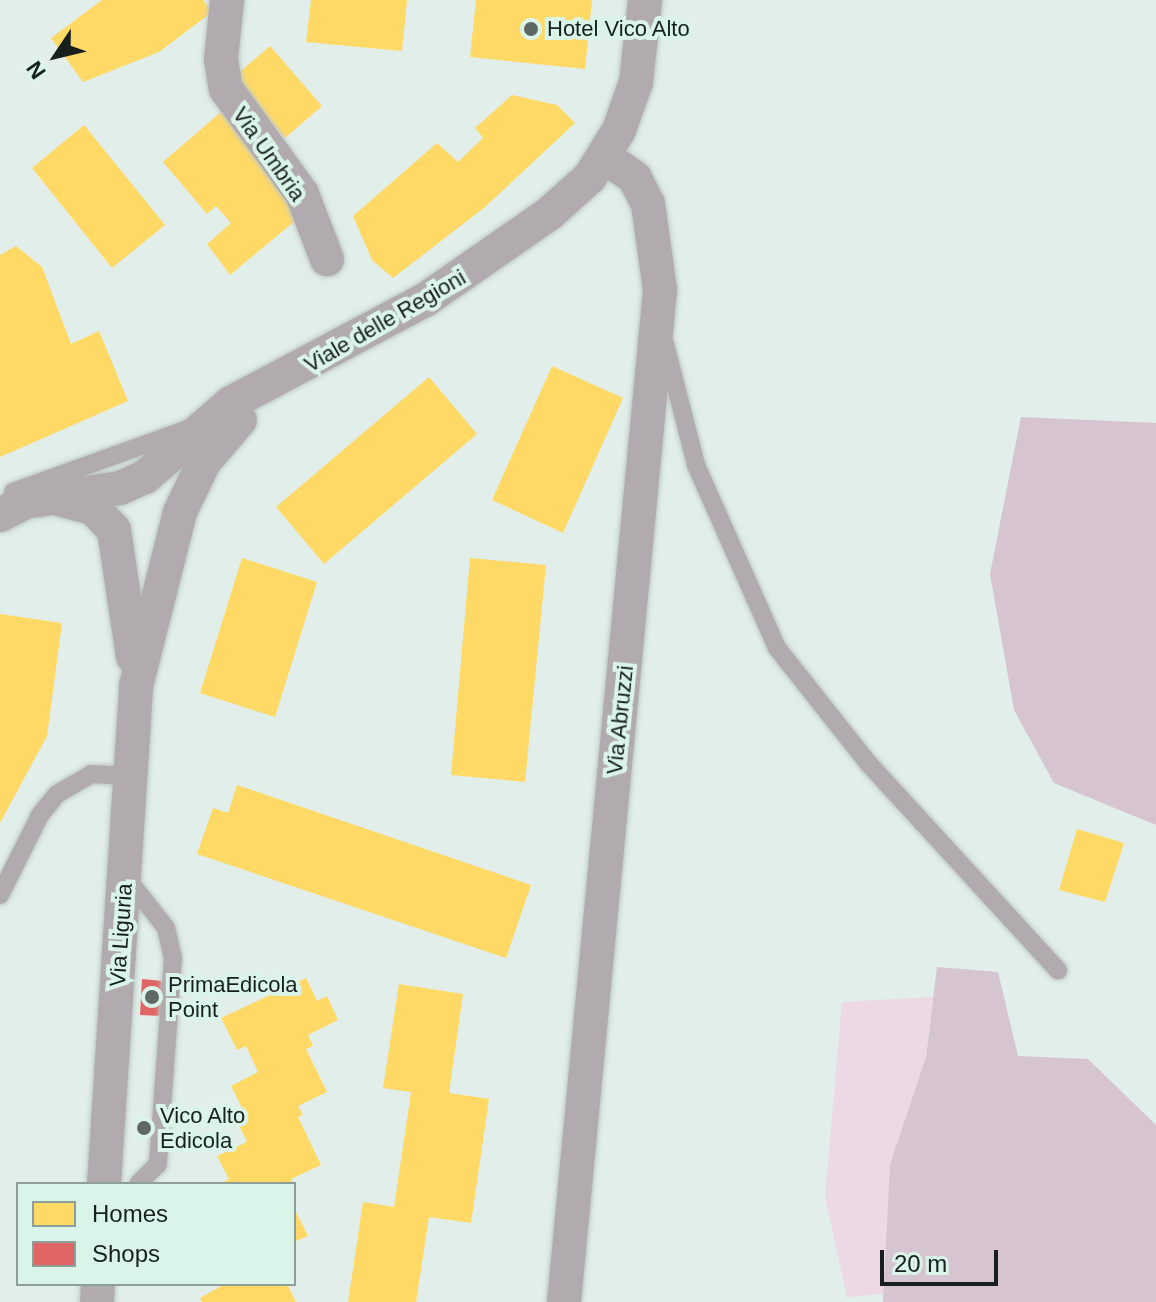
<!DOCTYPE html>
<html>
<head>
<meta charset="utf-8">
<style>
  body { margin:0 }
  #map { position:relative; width:1156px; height:1302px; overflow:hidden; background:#e1eee9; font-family:Arial,sans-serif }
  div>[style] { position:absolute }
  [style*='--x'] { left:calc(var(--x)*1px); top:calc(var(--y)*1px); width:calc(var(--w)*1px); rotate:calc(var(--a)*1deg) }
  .green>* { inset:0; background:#ecd9e5 }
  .forest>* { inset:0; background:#d7c4d1 }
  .homes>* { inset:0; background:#ffd966 }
  .shops>* { inset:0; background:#e06666 }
  .roads { filter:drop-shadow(0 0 2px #bdc8c3) drop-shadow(0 0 2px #bdc8c3) }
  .service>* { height:18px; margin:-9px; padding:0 9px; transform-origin:9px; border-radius:9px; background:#b1abaf }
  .minor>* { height:34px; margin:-17px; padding:0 17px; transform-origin:17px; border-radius:17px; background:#b1abaf }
  .dots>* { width:22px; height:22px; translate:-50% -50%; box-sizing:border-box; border:4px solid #dbf4ea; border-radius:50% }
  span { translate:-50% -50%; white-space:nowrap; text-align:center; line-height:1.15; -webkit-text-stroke:8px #dbf4ea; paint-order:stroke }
  .poi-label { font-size:22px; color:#17201d }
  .left { translate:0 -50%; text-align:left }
  .street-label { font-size:22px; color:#17201d }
  .legend { position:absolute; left:16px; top:1182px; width:280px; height:104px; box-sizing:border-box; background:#dbf4ea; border:2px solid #8d9f98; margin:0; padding:10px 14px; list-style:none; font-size:24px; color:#17201d }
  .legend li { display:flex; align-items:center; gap:16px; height:40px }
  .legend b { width:40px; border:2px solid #8d9f98 }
  .north { position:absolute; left:16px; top:16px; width:80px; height:80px; -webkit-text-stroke:6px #dbf4ea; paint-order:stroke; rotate:235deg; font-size:22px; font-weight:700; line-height:32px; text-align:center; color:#17201d }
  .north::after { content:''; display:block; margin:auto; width:28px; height:36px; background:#17201d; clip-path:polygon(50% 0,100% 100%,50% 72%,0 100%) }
  .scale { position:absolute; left:880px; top:1250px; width:118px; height:36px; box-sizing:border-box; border:4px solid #17201d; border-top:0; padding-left:10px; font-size:24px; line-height:28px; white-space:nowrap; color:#17201d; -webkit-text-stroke:6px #dbf4ea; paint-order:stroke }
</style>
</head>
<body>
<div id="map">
  <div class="green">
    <i style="clip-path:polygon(933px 997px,926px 1057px,890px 1164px,884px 1294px,847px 1297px,825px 1197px,842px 1002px)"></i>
  </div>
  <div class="forest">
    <i style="clip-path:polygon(1021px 417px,1156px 423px,1156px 825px,1054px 783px,1014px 710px,990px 574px)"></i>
    <i style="clip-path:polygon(937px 967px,998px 972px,1018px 1056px,1088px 1059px,1156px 1125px,1156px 1302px,883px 1302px,890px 1164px,926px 1057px)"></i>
  </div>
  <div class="homes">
    <i style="clip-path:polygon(102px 0,203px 0,212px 12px,159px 52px,83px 82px,51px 38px)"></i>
    <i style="clip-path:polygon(311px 0,407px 0,402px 51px,306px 42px)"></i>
    <i style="clip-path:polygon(476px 0,592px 0,585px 69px,470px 57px)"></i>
    <i style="clip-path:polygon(270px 46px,322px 106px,285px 138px,233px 78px)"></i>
    <i style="clip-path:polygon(512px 95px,557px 105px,575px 123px,485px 207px,393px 278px,372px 260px,353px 216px,437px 143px,458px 162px,483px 138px,475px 128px)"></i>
    <i style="clip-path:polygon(221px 112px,301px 216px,230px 275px,207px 244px,231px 223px,216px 206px,207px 214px,163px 162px)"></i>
    <i style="clip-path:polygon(84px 125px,165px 225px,112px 268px,32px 168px)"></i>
    <i style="clip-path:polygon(16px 246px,42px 267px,71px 344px,99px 331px,128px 401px,0 457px,0 255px)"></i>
    <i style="clip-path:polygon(552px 366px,623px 398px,563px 533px,492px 500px)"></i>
    <i style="clip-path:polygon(429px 377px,477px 434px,324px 564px,276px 507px)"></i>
    <i style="clip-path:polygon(242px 558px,317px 582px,275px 717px,200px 693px)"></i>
    <i style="clip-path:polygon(470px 558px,546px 565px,525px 782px,451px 775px)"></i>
    <i style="clip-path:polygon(0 614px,62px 623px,47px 736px,0 823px)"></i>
    <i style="clip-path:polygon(237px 785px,531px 885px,506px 958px,197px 854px,213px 808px,228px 813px)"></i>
    <i style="clip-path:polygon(1077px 829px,1124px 843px,1105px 902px,1059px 890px)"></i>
    <i style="clip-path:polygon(306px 978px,317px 1001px,327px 996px,338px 1020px,308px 1035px,313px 1046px,306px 1049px,327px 1092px,298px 1106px,303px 1115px,298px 1117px,321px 1165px,291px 1179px,293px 1184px,219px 1184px,229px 1179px,217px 1156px,247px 1142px,233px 1113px,242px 1108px,231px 1086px,258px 1072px,246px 1046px,237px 1050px,221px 1018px)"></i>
    <i style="clip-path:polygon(399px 984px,463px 994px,449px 1093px,489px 1099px,471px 1223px,429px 1217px,416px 1302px,348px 1302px,363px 1202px,394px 1207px,411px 1092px,383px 1088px)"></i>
    <i style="clip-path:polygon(294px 1208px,308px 1236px,294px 1242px)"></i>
    <i style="clip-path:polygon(225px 1284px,287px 1284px,296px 1302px,202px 1302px,200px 1298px)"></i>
  </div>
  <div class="shops">
    <i style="clip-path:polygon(142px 979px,163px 981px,161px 1016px,140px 1015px)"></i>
  </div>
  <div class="roads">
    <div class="service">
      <i style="--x:665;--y:344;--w:125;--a:75.6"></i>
      <i style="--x:696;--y:465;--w:200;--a:66.1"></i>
      <i style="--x:777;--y:648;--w:148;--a:51.6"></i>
      <i style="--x:869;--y:764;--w:280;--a:47.5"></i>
      <i style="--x:13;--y:492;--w:186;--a:-19.8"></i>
      <i style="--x:125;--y:876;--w:66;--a:51.7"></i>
      <i style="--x:166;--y:928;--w:31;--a:77"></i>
      <i style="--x:173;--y:958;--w:207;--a:94.2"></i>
      <i style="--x:158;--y:1164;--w:28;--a:135"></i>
      <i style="--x:0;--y:895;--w:89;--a:-63.4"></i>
      <i style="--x:40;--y:815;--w:27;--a:-51"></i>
      <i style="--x:57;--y:794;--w:39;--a:-30"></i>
      <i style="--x:91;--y:774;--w:39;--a:3"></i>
    </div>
    <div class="minor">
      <i style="--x:227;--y:0;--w:59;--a:95.8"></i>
      <i style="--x:221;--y:59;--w:30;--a:81"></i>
      <i style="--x:226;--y:89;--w:130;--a:54.1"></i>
      <i style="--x:302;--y:194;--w:70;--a:69"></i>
      <i style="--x:59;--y:499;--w:35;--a:15"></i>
      <i style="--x:93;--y:508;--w:30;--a:46"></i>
      <i style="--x:114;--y:530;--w:128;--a:81.5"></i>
      <i style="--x:0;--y:515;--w:28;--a:-27"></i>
      <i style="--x:25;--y:502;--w:96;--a:-8.4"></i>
      <i style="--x:120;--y:488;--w:27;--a:-24"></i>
      <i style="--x:145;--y:477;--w:113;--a:-40.7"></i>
      <i style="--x:231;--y:403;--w:220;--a:-28"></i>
      <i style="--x:425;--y:300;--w:152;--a:-34.8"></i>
      <i style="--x:550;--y:213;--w:54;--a:-42"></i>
      <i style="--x:590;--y:177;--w:55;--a:-58.3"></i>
      <i style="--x:619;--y:130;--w:51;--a:-70.5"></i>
      <i style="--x:636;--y:82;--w:82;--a:-83.7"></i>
      <i style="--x:104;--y:1184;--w:499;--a:-86.3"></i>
      <i style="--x:136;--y:686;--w:179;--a:-75.8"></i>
      <i style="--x:180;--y:512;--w:55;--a:-64.4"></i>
      <i style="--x:204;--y:462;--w:55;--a:-49.4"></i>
      <i style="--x:97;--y:1302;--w:18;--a:-87"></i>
      <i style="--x:564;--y:1302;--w:1017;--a:-84.58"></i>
      <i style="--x:660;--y:290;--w:87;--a:-97.9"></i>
      <i style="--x:648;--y:204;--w:29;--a:-117"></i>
      <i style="--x:635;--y:178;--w:37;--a:-145"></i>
    </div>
  </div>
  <div class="dots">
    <i style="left:531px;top:29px;background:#5e6864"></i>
    <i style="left:152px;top:997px;background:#5e6864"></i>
    <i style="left:144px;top:1128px;background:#5e6864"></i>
  </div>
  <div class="poi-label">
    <span class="left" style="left:547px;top:29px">Hotel Vico Alto</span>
    <span class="left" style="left:168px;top:997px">PrimaEdicola<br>Point</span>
    <span class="left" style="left:160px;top:1128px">Vico Alto<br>Edicola</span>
  </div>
  <div class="street-label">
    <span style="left:269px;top:154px;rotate:55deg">Via Umbria</span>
    <span style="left:385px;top:321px;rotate:-30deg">Viale delle Regioni</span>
    <span style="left:620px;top:720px;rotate:-84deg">Via Abruzzi</span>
    <span style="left:121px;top:935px;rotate:-86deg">Via Liguria</span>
  </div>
  <ul class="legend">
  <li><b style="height:22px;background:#ffd966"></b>Homes</li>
  <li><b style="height:22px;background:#e06666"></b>Shops</li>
  </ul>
  <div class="north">N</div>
  <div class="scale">20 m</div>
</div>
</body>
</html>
